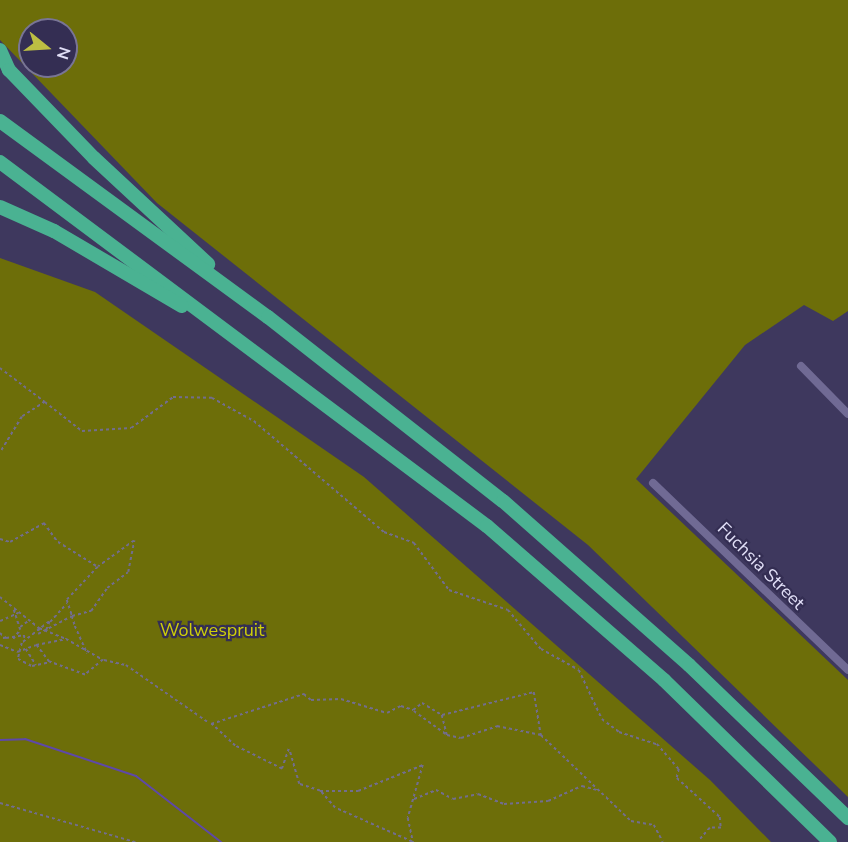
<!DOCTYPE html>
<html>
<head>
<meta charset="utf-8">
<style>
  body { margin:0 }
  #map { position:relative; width:848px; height:842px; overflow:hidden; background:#3e385e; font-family:"Nunito Sans",sans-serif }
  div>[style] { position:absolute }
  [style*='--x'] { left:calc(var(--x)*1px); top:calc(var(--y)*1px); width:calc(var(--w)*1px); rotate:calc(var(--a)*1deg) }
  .green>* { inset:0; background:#6d6e09 }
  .stream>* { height:2px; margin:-1px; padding:0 1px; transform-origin:1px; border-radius:1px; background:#5e48a9 }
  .path>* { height:1.5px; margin-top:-0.75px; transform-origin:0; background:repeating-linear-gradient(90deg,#726d8e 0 3px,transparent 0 6px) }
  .minor>* { height:8px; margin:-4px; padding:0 4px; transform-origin:4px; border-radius:4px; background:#706a94 }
  .motorway>* { height:14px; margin:-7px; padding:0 7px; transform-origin:7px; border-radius:7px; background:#4ab292 }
  span { translate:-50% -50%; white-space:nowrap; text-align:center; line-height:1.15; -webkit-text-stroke:4.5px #342e53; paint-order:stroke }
  .street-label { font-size:18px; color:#e1dff7 }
  .park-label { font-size:18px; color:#cecf09 }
  .north { position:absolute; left:18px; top:18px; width:60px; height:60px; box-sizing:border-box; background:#342e53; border:2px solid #797595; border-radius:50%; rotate:108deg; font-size:16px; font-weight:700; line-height:24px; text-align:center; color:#e1dff7 }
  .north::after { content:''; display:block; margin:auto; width:21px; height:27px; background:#bdbf43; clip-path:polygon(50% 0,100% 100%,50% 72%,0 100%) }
</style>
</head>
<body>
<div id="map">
  <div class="green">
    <i style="clip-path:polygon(evenodd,0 0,848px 0,848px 311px,833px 321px,804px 305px,745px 345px,636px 479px,848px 680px,848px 797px,588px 545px,157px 203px,0 40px,0 0,30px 30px,66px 30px,66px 66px,30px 66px,30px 30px)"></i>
    <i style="clip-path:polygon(0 258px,95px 292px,364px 477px,710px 780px,771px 842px,0 842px)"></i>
  </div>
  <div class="stream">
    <i style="--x:0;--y:740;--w:25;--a:-2"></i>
    <i style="--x:25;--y:739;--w:117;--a:18.4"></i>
    <i style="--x:136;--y:776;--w:108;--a:37.8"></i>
  </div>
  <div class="path">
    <i style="--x:0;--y:368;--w:56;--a:37.1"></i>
    <i style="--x:45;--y:402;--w:27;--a:147"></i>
    <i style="--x:22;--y:417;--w:42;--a:121.4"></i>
    <i style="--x:45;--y:402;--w:47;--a:38.1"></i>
    <i style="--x:82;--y:431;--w:49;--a:-3.5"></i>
    <i style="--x:131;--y:428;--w:52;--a:-36.4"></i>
    <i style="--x:173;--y:397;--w:39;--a:1"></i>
    <i style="--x:212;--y:398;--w:48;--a:28.7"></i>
    <i style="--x:254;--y:421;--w:171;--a:40.5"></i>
    <i style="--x:384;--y:532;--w:32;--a:20"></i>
    <i style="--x:414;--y:543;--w:59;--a:53.3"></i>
    <i style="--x:449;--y:590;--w:62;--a:18.7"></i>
    <i style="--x:508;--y:610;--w:51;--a:49.8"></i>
    <i style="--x:541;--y:649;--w:43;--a:28.9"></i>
    <i style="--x:579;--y:670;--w:54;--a:64.9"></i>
    <i style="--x:602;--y:719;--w:21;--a:37"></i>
    <i style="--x:619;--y:732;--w:40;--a:18"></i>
    <i style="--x:657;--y:744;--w:33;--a:49"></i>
    <i style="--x:679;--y:769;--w:9;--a:103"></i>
    <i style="--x:677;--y:778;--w:58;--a:42.2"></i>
    <i style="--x:720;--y:817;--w:11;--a:85"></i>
    <i style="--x:721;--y:828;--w:11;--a:180"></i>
    <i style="--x:710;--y:828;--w:18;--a:131"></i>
    <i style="--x:0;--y:539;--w:10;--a:17"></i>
    <i style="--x:10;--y:542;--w:39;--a:-29"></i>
    <i style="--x:44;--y:523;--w:24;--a:54"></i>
    <i style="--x:58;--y:542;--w:47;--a:32"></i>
    <i style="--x:0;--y:597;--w:50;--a:38.5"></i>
    <i style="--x:39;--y:628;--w:29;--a:22"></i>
    <i style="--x:66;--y:639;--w:43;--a:29.6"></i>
    <i style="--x:103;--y:660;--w:23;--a:140"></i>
    <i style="--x:85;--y:675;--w:38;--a:-160"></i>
    <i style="--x:49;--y:662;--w:21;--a:-127"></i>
    <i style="--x:36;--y:645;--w:31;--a:-11"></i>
    <i style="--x:0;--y:621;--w:20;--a:-24"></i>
    <i style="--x:50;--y:622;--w:25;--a:-48"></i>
    <i style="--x:20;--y:627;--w:10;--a:-37"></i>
    <i style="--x:39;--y:628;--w:6;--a:99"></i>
    <i style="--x:38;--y:634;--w:38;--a:-28"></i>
    <i style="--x:72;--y:616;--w:20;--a:-15"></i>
    <i style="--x:91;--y:611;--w:28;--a:-55"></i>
    <i style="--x:107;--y:588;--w:26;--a:-37"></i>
    <i style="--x:128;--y:572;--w:32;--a:-79"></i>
    <i style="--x:134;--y:541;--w:44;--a:144.2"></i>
    <i style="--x:98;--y:567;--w:45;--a:133.2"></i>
    <i style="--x:67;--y:600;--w:13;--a:72"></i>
    <i style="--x:71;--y:612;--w:4;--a:76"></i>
    <i style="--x:72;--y:616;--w:10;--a:73"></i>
    <i style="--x:75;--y:626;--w:30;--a:66"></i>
    <i style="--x:46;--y:630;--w:9;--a:-69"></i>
    <i style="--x:49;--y:622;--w:34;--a:142"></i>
    <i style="--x:22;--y:643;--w:16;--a:104"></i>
    <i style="--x:18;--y:659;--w:16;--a:27"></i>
    <i style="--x:32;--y:666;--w:19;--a:-12"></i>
    <i style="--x:0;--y:633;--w:8;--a:40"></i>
    <i style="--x:6;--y:638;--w:6;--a:171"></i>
    <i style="--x:6;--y:638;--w:18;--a:-9"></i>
    <i style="--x:24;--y:635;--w:4;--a:76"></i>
    <i style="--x:13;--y:639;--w:11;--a:-52"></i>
    <i style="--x:20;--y:630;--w:23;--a:-108"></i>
    <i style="--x:0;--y:645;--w:18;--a:22"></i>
    <i style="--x:17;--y:652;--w:20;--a:-20"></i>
    <i style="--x:26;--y:649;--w:19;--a:58"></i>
    <i style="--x:104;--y:660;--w:23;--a:13"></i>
    <i style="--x:126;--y:665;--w:101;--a:34.9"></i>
    <i style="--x:414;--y:711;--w:39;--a:36"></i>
    <i style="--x:442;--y:715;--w:21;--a:76"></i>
    <i style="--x:447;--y:735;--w:14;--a:12"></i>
    <i style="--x:461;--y:738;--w:38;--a:-18"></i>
    <i style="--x:497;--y:726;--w:45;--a:11.6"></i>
    <i style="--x:320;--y:791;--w:38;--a:0"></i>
    <i style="--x:358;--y:791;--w:70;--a:-21.8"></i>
    <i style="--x:423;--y:765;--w:55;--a:105.8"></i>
    <i style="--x:408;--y:818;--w:25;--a:78"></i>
    <i style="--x:414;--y:799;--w:24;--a:-22"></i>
    <i style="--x:436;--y:790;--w:19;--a:28"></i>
    <i style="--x:453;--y:799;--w:25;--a:-11"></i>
    <i style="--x:478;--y:794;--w:28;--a:21"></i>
    <i style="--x:504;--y:804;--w:44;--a:-3.9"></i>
    <i style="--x:548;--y:801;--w:37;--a:-24"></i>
    <i style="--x:582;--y:786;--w:16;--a:15"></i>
    <i style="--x:0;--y:803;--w:141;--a:16.1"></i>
    <i style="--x:412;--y:842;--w:84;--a:-156.2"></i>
    <i style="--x:335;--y:808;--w:23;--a:-131"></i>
    <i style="--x:320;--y:791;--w:22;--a:-162"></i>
    <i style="--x:299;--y:784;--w:36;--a:-106"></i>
    <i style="--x:289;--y:749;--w:21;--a:109"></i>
    <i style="--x:282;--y:769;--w:52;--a:-153.9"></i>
    <i style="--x:235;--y:746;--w:33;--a:-137"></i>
    <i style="--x:211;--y:724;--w:98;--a:-17.9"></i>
    <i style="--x:304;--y:694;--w:9;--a:41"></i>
    <i style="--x:311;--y:700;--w:30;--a:-2"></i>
    <i style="--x:341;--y:699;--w:48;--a:16.9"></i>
    <i style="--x:387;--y:713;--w:16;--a:-27"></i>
    <i style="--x:401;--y:706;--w:13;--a:18"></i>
    <i style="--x:413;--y:710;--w:11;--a:-38"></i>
    <i style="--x:422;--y:703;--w:23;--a:31"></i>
    <i style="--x:442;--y:715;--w:95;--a:-14"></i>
    <i style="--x:534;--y:692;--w:44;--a:80.8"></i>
    <i style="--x:541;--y:735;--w:124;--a:43.7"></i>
    <i style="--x:631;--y:821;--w:23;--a:10"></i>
    <i style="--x:654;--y:825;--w:19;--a:62"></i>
  </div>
  <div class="minor">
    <i style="--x:801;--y:366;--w:67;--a:45.6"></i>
    <i style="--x:653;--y:483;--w:270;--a:43.8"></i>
  </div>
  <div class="motorway">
    <i style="--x:0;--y:50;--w:22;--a:66"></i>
    <i style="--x:9;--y:70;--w:122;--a:46"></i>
    <i style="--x:94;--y:158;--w:156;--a:42.9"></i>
    <i style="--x:0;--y:121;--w:332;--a:36.2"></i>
    <i style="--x:268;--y:317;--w:298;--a:38.1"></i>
    <i style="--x:503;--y:501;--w:248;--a:41.4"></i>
    <i style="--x:689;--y:665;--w:221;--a:43.9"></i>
    <i style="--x:0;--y:162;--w:608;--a:36.78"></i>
    <i style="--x:487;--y:526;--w:235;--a:41"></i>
    <i style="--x:664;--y:680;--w:232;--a:44.3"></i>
    <i style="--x:0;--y:207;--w:59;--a:24"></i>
    <i style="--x:54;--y:231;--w:148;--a:30.4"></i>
  </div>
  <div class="street-label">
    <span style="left:761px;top:566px;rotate:45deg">Fuchsia Street</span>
  </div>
  <div class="park-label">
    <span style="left:212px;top:630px">Wolwespruit</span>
  </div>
  <div class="north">N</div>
</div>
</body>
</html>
